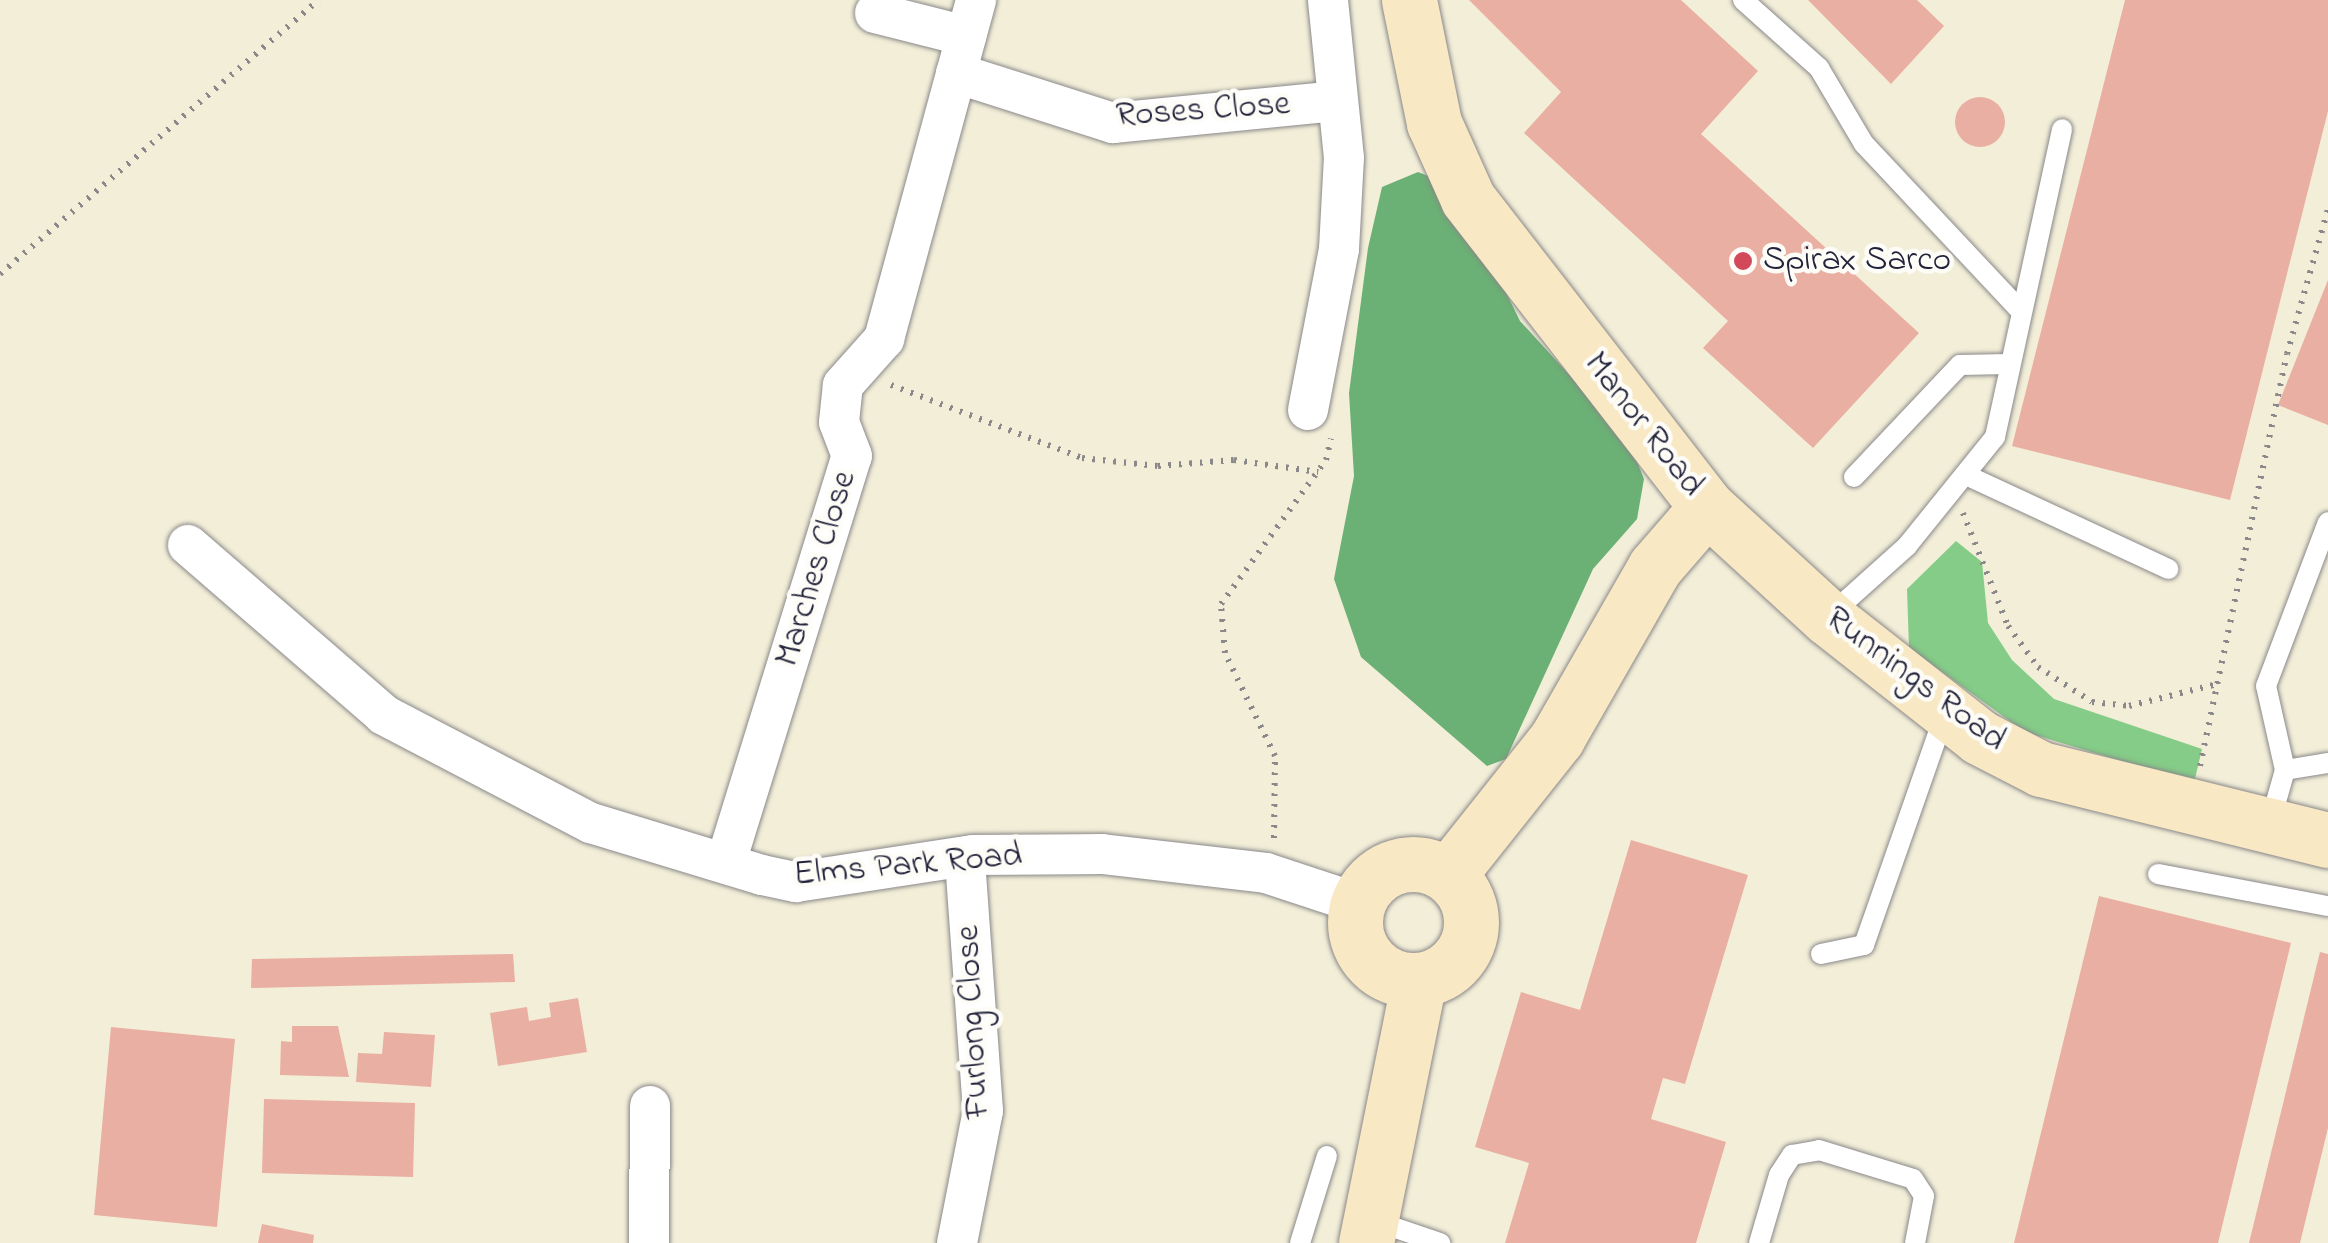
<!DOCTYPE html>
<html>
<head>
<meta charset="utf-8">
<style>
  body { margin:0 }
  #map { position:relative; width:2328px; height:1243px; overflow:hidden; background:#f2eed8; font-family:"Indie Flower",sans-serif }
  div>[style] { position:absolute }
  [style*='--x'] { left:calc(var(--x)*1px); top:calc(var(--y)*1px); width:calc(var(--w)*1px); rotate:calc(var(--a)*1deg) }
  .green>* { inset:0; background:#84cc87 }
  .forest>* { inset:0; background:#6bb074 }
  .building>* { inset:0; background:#eaafa3 }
  .round { border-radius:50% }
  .path>* { height:6px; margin-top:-3px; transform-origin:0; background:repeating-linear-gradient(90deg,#8a888a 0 2.5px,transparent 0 10.5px) }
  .roads { filter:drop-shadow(0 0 2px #8a888a) drop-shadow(0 0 2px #8a888a) }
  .lane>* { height:20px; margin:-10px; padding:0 10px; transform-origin:10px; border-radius:10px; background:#fff }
  .street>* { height:40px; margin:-20px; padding:0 20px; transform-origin:20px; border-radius:20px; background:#fff }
  .secondary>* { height:55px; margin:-27.5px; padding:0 27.5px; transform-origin:27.5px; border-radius:27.5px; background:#f8e8c3 }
  .secondary>.ring { margin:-27.5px; padding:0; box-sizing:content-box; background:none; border:55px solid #f8e8c3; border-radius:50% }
  .dots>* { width:28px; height:28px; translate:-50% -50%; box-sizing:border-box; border:5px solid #fdfcf7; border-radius:50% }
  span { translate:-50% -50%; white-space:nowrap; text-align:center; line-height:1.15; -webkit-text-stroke:9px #fdfcf7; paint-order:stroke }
  .street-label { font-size:35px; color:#22223b }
  .poi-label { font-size:35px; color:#22223b }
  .left { translate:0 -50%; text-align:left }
</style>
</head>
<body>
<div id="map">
  <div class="green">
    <i style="clip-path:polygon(1956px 541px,1982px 562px,1988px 623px,2012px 660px,2054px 699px,2202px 749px,2194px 783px,2025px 732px,1909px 648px,1907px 589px)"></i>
  </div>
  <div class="forest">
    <i style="clip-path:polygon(1418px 172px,1454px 186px,1520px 321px,1628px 439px,1644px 479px,1637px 519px,1593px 569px,1506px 759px,1487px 766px,1361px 657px,1334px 579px,1354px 476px,1349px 393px,1368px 248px,1382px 187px)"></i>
  </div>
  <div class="building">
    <i style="clip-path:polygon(1469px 0,1681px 0,1758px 71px,1701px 134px,1919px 333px,1813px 448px,1703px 348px,1728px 321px,1524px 133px,1561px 92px)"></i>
    <i style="clip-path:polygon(1808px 0,1917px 0,1944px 26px,1891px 84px)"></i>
    <i style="clip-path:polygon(2125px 0,2328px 0,2328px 111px,2230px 500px,2012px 446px)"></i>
    <i class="round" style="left:1955px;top:97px;width:50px;height:50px"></i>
    <i style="clip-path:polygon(2328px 280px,2328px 425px,2278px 405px)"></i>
    <i style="clip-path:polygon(1631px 840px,1748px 875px,1685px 1084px,1663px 1078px,1651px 1119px,1726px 1142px,1696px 1243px,1505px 1243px,1529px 1163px,1475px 1147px,1521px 992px,1580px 1010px)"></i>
    <i style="clip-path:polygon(2099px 896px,2291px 943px,2218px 1243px,2014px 1243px)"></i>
    <i style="clip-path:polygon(2320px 952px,2328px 954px,2328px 1128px,2300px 1243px,2249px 1243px)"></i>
    <i style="clip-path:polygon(513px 954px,515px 982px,251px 988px,252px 959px)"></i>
    <i style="clip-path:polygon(578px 998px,587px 1052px,498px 1066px,490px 1013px,527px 1007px,529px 1021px,551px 1017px,549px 1003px)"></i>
    <i style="clip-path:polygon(292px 1026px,338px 1026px,349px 1077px,280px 1075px,281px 1041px,292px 1042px)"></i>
    <i style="clip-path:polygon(111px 1027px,235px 1039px,217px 1227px,94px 1215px)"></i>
    <i style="clip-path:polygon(384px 1032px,435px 1035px,431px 1087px,356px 1082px,358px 1053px,382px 1054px)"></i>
    <i style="clip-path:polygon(264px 1099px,415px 1103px,413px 1177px,262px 1173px)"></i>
    <i style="clip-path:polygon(262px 1224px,314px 1235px,313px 1243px,258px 1243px)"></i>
  </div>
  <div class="path">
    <i style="--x:0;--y:274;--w:420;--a:-40.7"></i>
    <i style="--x:891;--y:385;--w:204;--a:20.9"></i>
    <i style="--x:1082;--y:458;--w:76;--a:6"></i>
    <i style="--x:1158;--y:466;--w:76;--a:-4.5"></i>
    <i style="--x:1234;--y:460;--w:85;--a:8.1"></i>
    <i style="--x:1963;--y:513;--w:122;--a:68.3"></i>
    <i style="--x:2008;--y:626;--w:51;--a:53.8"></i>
    <i style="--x:2038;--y:667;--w:64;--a:32.9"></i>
    <i style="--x:2092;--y:702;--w:37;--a:6"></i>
    <i style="--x:2129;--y:706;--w:91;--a:-14"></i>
    <i style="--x:2200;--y:766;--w:421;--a:-78.1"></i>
    <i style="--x:2287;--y:354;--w:151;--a:-74.2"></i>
    <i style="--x:1274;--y:838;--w:82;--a:-89.3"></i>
    <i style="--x:1275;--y:756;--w:114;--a:-115.9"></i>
    <i style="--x:1225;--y:653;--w:49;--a:-94.7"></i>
    <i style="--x:1221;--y:604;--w:178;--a:-53.9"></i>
    <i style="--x:1326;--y:460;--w:22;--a:-77"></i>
  </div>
  <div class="roads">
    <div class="lane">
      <i style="--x:1743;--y:0;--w:102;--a:41.8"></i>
      <i style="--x:1819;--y:68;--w:88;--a:59.4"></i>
      <i style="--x:1864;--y:144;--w:225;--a:46.8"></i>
      <i style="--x:1968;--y:476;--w:221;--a:24.9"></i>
      <i style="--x:1854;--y:477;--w:154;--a:-46.6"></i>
      <i style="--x:1960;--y:365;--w:48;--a:-1.2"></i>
      <i style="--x:1829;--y:616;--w:105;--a:-41.9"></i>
      <i style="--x:1907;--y:546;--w:140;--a:-51.1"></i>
      <i style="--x:1995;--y:437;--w:315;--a:-77.7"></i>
      <i style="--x:2285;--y:770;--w:44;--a:-9.2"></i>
      <i style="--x:2270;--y:823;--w:55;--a:-74.2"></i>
      <i style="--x:2285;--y:770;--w:86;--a:-102.7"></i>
      <i style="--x:2266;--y:686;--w:175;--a:-69.3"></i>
      <i style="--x:2158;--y:874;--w:173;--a:10.7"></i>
      <i style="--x:1821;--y:954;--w:44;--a:-11.8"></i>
      <i style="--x:1864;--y:945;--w:245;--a:-70.7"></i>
      <i style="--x:1375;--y:1221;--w:69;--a:18.7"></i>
      <i style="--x:1300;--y:1243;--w:91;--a:-72.8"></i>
      <i style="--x:1759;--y:1243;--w:71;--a:-73.6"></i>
      <i style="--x:1779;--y:1175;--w:24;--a:-57"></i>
      <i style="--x:1792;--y:1155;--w:27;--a:-10"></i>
      <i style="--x:1819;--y:1150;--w:98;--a:17.1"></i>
      <i style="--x:1913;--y:1179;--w:20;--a:57"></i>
      <i style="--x:1924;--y:1196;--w:48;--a:100.8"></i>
    </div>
    <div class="street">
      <i style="--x:875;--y:13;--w:94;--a:14.2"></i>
      <i style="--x:956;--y:73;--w:165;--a:17.7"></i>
      <i style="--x:1113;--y:123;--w:224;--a:-5.6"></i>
      <i style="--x:1308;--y:410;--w:164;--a:-79.1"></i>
      <i style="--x:1339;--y:249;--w:91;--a:-86.9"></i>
      <i style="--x:1344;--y:158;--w:159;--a:-95.8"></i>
      <i style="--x:188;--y:545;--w:259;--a:40.9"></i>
      <i style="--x:384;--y:715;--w:233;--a:27.6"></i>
      <i style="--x:591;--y:823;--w:179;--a:16.9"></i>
      <i style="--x:762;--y:875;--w:35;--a:12"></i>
      <i style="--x:796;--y:882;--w:179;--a:-8.7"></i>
      <i style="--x:973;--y:855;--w:129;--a:-0.4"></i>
      <i style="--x:1102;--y:854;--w:165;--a:6.6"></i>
      <i style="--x:1266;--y:873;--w:99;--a:18.3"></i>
      <i style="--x:726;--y:862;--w:425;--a:-72.8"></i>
      <i style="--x:852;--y:456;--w:36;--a:-111"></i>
      <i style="--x:839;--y:422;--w:37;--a:-84"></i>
      <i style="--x:843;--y:385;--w:62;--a:-48.3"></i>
      <i style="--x:884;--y:339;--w:351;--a:-74.8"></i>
      <i style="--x:649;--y:1243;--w:137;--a:-89.6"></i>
      <i style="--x:957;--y:1243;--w:135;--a:-78.9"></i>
      <i style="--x:983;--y:1111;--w:255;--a:-94.1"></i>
    </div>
    <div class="secondary">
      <i style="--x:1409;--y:0;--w:126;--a:78.5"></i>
      <i style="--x:1434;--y:123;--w:83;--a:65.9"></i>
      <i style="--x:1468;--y:199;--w:390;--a:52.2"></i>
      <i style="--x:1707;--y:507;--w:164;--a:42.5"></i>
      <i style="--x:1828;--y:618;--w:192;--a:38.2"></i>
      <i style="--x:1979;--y:737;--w:70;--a:27.3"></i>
      <i style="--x:2041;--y:769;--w:296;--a:13.9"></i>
      <i class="ring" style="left:1355px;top:864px;width:61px;height:61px"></i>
      <i style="--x:1449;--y:874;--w:174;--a:-51.5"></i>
      <i style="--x:1557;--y:738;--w:197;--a:-60.2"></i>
      <i style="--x:1655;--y:567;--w:79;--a:-49.1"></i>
      <i style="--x:1366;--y:1243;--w:264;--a:-78.6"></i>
    </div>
  </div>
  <div class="dots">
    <i style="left:1743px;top:261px;background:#d1495b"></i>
  </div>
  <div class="street-label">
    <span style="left:1203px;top:111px;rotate:-4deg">Roses Close</span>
    <span style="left:1643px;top:425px;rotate:52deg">Manor Road</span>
    <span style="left:817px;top:569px;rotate:-73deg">Marches Close</span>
    <span style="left:1915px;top:680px;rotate:37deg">Runnings Road</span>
    <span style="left:908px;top:866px;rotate:-5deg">Elms Park Road</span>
    <span style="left:974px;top:1022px;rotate:-93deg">Furlong Close</span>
  </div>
  <div class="poi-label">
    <span class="left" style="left:1763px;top:261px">Spirax Sarco</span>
  </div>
</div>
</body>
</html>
